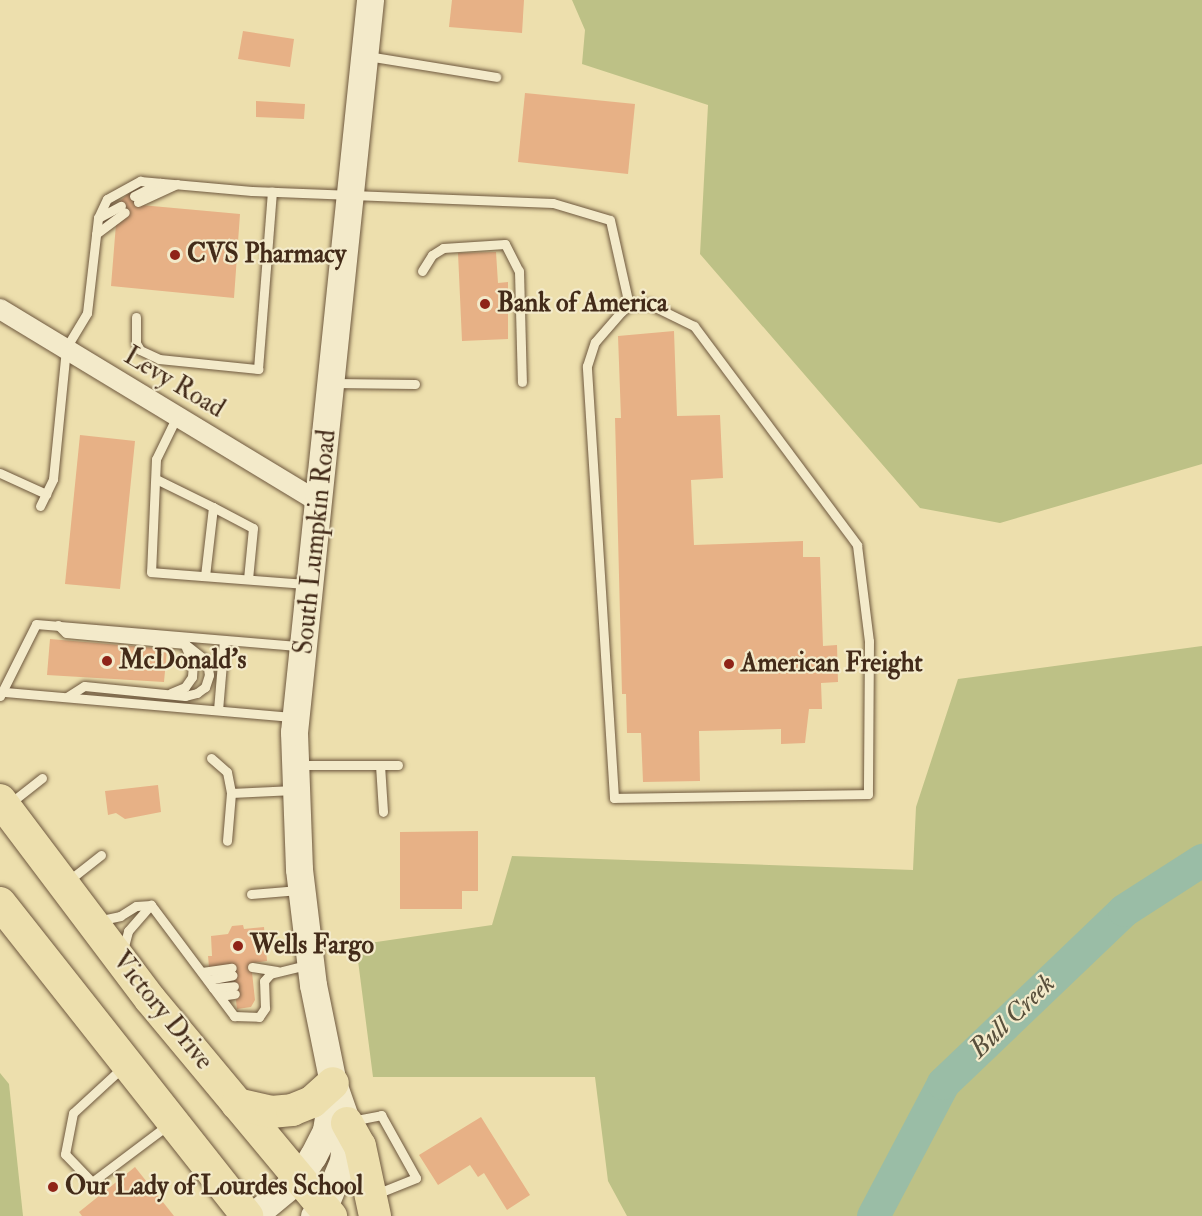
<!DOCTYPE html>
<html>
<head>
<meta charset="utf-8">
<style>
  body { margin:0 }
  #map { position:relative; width:1202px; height:1216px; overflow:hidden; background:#eddfad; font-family:"IM FELL Double Pica",serif }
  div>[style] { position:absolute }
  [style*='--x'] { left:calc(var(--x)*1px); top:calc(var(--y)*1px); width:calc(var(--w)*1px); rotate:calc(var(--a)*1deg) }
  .green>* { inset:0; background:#bdc186 }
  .river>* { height:33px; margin:-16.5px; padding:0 16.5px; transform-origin:16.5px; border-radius:16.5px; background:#9abda6 }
  .building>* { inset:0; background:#e7b186 }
  .roads { filter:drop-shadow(0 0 2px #6e583e) drop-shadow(0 0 2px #6e583e) }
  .service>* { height:9px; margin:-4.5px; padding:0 4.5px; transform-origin:4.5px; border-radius:4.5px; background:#f3eaca }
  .minor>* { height:20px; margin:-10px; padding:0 10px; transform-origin:10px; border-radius:10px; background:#f3eaca }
  .secondary>* { height:27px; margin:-13.5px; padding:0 13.5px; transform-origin:13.5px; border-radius:13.5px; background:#f3eaca }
  .trunk>* { height:32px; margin:-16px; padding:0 16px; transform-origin:16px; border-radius:16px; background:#eddfad }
  .dots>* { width:16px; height:16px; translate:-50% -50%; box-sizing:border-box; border:3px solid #f3eaca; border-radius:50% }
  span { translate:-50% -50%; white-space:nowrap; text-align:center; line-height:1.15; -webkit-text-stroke:4.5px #f3eaca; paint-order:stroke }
  .poi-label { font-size:26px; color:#432b19; font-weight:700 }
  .left { translate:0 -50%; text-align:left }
  .street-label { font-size:26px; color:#432b19 }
  .water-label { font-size:27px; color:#59503c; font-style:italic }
</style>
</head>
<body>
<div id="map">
  <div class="green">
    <i style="clip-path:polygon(572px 0,1202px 0,1202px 464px,1000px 523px,920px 508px,700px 254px,708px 105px,582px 64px,585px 30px)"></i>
    <i style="clip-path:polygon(1202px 646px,1202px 1216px,627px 1216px,608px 1181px,595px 1077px,373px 1077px,356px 945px,492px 925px,512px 856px,913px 870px,916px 807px,958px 679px)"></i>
    <i style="clip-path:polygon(0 1073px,9px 1084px,23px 1216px,0 1216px)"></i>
  </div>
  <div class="river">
    <i style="--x:873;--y:1216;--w:150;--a:-62.2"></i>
    <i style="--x:943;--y:1083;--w:250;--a:-43.7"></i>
    <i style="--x:1124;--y:910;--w:93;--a:-32.7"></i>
  </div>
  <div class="building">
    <i style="clip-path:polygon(452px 0,524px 0,522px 33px,449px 27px)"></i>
    <i style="clip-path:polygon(243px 31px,294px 39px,290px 67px,238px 59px)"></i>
    <i style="clip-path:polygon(525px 93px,635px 104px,628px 174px,518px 162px)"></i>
    <i style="clip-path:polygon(256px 101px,305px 104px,304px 119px,256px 117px)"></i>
    <i style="clip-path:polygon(130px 192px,141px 205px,240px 214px,234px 298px,111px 286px,116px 224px,127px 215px,118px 203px)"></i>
    <i style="clip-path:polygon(496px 252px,498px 283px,508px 282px,508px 339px,462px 341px,458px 253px)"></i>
    <i style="clip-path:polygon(674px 331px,677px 416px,720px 415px,723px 478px,691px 480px,694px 545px,803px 541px,803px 557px,820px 557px,823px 646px,837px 645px,838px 682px,821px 683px,822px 709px,809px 709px,805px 743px,781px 744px,781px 729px,699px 731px,700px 781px,643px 782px,641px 733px,627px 733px,626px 694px,622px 694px,615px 418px,621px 418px,618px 336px)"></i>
    <i style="clip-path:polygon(80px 435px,135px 441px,120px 589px,65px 584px)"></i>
    <i style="clip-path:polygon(50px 639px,167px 649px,164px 682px,47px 675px)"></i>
    <i style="clip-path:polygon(158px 785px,161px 812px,125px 819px,116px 813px,108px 815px,105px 791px)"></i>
    <i style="clip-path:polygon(478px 831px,478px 891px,462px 891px,462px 909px,400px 909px,400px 832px)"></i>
    <i style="clip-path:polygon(243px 925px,244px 929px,264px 927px,267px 961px,251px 963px,255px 1000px,251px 1007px,237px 1009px,232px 965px,209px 967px,208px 956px,212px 956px,211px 936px,228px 934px,232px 926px)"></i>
    <i style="clip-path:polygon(481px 1117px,530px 1195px,507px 1210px,484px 1173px,478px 1177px,470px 1165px,438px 1185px,419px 1155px)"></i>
    <i style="clip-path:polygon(135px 1167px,174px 1216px,82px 1216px,79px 1212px)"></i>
  </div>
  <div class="roads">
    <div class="service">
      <i style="--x:367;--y:56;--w:131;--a:9.2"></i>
      <i style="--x:134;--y:196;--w:29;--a:-27"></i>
      <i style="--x:138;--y:202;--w:43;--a:-24.8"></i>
      <i style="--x:98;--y:218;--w:26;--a:-28"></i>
      <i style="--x:96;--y:234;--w:36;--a:-37"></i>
      <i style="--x:422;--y:271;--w:19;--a:-58"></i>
      <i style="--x:432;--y:255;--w:13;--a:-32"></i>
      <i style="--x:443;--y:248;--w:62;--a:-3.7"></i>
      <i style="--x:505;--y:244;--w:30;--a:63"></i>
      <i style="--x:519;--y:271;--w:111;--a:88.5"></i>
      <i style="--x:649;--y:304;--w:50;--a:26.1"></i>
      <i style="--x:694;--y:326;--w:273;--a:53.3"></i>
      <i style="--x:857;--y:545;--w:97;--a:82.9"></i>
      <i style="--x:869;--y:641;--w:153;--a:90.4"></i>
      <i style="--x:868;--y:794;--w:254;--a:179.1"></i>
      <i style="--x:614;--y:798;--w:433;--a:-93.6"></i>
      <i style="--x:587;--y:366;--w:25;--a:-72"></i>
      <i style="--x:595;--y:342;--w:40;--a:-49"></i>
      <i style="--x:621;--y:312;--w:11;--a:-41"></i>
      <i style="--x:629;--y:305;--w:20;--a:-3"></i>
      <i style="--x:136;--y:317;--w:26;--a:90"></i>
      <i style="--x:136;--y:343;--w:8;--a:60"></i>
      <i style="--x:140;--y:350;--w:21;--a:25"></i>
      <i style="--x:159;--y:359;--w:100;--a:5.8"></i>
      <i style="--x:258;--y:369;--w:178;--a:-85.5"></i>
      <i style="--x:333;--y:383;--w:82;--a:0.7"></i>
      <i style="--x:177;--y:416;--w:48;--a:116"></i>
      <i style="--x:156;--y:459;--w:113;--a:92.5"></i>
      <i style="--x:151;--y:572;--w:157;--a:4.4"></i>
      <i style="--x:0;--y:473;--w:51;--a:24.5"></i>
      <i style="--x:156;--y:479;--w:64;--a:26.2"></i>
      <i style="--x:213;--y:507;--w:69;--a:96.6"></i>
      <i style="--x:40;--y:506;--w:30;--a:-64"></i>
      <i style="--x:53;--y:479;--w:132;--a:-84.3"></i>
      <i style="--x:66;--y:348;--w:41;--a:-59"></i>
      <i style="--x:87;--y:313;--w:96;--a:-83.4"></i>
      <i style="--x:98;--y:218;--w:21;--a:-65"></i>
      <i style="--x:107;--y:199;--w:38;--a:-29"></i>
      <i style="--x:140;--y:181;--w:112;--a:5.1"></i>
      <i style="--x:252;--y:191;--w:301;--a:2.3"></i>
      <i style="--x:553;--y:203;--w:59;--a:16.6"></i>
      <i style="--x:610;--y:220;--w:87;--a:77.4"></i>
      <i style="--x:213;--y:507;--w:45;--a:27.7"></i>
      <i style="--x:253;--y:528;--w:51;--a:95.6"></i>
      <i style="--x:58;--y:625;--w:11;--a:45"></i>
      <i style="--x:66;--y:633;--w:120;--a:5.3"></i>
      <i style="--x:185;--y:644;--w:28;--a:38"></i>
      <i style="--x:207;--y:661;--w:14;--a:82"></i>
      <i style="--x:209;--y:675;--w:13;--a:108"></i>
      <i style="--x:205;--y:687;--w:10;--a:143"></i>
      <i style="--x:197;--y:693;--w:12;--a:166"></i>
      <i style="--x:185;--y:696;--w:101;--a:-174.3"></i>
      <i style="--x:84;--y:686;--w:20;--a:147"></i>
      <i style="--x:5;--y:692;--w:288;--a:5"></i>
      <i style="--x:171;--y:693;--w:15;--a:-23"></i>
      <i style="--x:185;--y:687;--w:12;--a:-55"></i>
      <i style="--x:192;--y:677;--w:13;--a:-86"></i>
      <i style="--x:193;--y:664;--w:21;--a:-113"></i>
      <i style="--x:0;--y:696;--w:80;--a:-63.4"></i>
      <i style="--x:36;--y:624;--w:265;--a:4.8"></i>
      <i style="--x:218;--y:710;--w:70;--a:-85.1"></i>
      <i style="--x:211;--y:758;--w:21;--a:41"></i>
      <i style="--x:227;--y:772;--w:21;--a:79"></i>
      <i style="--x:231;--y:793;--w:48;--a:94.8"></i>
      <i style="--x:298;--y:765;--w:100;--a:0"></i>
      <i style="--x:380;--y:765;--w:47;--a:86.3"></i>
      <i style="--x:231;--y:793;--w:63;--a:-2.7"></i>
      <i style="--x:9;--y:804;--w:42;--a:-38.2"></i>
      <i style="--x:68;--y:881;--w:42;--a:-38.2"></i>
      <i style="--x:251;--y:894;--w:48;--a:-4.8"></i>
      <i style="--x:151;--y:905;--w:139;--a:53.2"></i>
      <i style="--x:234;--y:1016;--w:25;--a:2"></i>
      <i style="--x:259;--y:1017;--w:11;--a:-56"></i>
      <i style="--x:265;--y:1008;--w:27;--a:-92"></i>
      <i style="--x:264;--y:981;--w:9;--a:-49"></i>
      <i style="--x:270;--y:974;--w:38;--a:-14"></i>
      <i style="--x:97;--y:921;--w:24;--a:-12"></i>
      <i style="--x:120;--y:916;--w:19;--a:-32"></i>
      <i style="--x:136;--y:906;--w:15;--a:-4"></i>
      <i style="--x:123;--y:950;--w:20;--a:-75"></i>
      <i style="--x:128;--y:931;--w:35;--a:-49"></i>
      <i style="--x:252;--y:967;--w:25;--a:9"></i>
      <i style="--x:202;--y:972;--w:30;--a:-8"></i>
      <i style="--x:208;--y:980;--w:25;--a:-11"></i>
      <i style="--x:213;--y:988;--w:21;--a:-5"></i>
      <i style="--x:220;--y:996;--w:15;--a:-8"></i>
      <i style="--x:124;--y:1066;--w:69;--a:137.3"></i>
      <i style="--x:73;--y:1113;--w:42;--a:101"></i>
      <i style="--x:65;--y:1154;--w:39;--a:46"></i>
      <i style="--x:92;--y:1182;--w:95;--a:-36.9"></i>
      <i style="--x:351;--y:1121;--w:31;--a:-11"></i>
      <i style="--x:381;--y:1115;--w:72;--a:60.9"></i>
      <i style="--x:416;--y:1178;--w:43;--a:158.2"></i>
    </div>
    <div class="minor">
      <i style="--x:0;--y:309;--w:374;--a:31.2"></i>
    </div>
    <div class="secondary">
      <i style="--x:253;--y:1216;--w:60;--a:-39.6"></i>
      <i style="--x:299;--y:1178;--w:26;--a:-58"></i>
      <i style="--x:313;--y:1156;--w:29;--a:-63"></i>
      <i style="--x:326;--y:1130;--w:44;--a:-80.8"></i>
      <i style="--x:314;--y:1216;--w:13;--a:-42"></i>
      <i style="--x:324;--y:1207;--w:50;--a:-67.6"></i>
      <i style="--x:343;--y:1161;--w:38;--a:-84"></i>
      <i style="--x:347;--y:1123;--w:42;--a:-109.3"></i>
      <i style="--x:333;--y:1083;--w:100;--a:-101.5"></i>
      <i style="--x:313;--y:985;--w:117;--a:-96.9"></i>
      <i style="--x:299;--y:869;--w:137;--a:-92.1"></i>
      <i style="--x:294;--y:732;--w:736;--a:-84.07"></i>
    </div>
    <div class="trunk">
      <i style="--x:0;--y:800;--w:249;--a:53"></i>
      <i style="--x:150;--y:999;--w:283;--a:50.2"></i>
      <i style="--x:0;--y:903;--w:399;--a:51.7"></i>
      <i style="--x:237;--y:1104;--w:35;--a:13"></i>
      <i style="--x:271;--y:1112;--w:21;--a:-5"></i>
      <i style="--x:292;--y:1110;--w:22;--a:-22"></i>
      <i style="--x:312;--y:1102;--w:28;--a:-42"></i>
      <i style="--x:347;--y:1123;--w:26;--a:61"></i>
      <i style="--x:360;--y:1146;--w:72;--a:77.9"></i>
    </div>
  </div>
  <div class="dots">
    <i style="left:175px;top:255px;background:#8f2418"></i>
    <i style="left:485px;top:304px;background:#8f2418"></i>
    <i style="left:107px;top:661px;background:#8f2418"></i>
    <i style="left:729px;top:664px;background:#8f2418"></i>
    <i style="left:238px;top:946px;background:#8f2418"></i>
    <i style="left:53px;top:1187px;background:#8f2418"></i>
  </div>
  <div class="poi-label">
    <span class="left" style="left:187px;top:255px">CVS Pharmacy</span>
    <span class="left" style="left:497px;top:304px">Bank of America</span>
    <span class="left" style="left:119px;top:661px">McDonald's</span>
    <span class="left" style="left:741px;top:664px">American Freight</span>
    <span class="left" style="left:250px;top:946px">Wells Fargo</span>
    <span class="left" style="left:65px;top:1187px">Our Lady of Lourdes School</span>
  </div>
  <div class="street-label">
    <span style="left:174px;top:383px;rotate:31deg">Levy Road</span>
    <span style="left:316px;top:542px;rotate:-84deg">South Lumpkin Road</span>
    <span style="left:162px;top:1011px;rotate:51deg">Victory Drive</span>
  </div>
  <div class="water-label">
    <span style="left:1012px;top:1016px;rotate:-44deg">Bull Creek</span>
  </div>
</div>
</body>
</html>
